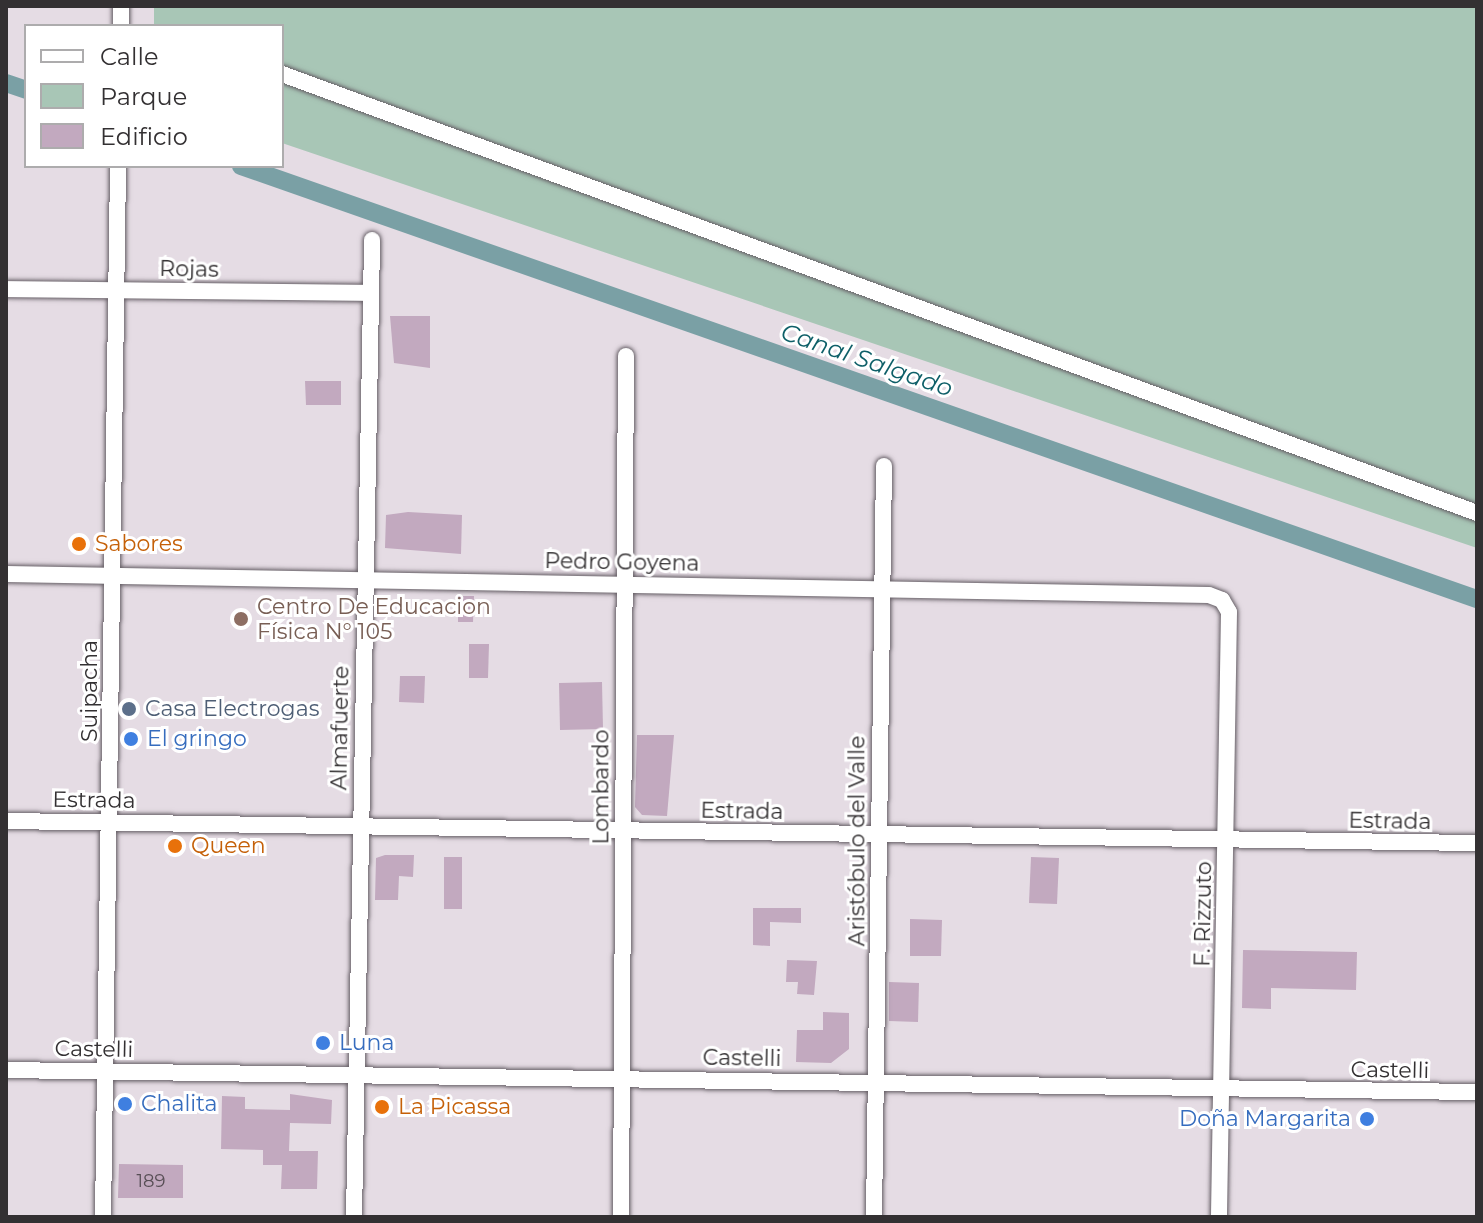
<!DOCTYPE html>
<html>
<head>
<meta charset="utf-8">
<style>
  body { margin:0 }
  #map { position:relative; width:1483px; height:1223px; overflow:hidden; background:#e5dce4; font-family:Montserrat,sans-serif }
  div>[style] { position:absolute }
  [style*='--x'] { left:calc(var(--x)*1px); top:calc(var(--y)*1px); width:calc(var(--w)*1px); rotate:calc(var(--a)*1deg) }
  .green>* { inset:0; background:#a8c6b6 }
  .canal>* { height:18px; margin:-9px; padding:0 9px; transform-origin:9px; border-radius:9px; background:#7aa0a5 }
  .building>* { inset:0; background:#c2a9bf }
  .roads { filter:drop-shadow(0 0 2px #655e65) drop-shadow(0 0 2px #655e65) }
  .minor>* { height:16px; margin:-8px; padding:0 8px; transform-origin:8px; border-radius:8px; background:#fff }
  .dots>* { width:22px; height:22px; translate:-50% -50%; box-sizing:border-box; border:4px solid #fff; border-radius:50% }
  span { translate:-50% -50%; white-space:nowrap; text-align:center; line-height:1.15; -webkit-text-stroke:6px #fff; paint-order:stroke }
  .number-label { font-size:18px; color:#574e55 }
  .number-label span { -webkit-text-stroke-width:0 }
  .street-label { font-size:22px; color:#333032 }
  .food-label { font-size:22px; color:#c56008 }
  .left { translate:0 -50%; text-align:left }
  .education-label { font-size:22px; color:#785e54 }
  .service-label { font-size:22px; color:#4e5e75 }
  .shop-label { font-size:22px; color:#366cbe }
  .right { translate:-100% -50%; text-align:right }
  .water-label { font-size:24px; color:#0e5f68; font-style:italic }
  .frame { position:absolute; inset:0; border:8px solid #333032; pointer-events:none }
  .legend { position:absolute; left:24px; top:24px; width:260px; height:144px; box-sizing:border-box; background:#fff; border:2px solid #adacad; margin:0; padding:10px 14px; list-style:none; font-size:24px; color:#333032 }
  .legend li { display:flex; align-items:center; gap:16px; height:40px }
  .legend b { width:40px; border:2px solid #adacad }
</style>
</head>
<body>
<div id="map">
  <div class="green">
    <i style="clip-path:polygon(154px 6px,1477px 6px,1477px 548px,282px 143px,282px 26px,154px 26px)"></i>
  </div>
  <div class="canal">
    <i style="--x:6;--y:83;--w:21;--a:19"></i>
    <i style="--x:241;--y:166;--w:1310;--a:19.31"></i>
  </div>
  <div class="building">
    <i style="clip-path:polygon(390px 316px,430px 316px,430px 368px,394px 363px)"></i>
    <i style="clip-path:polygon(305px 381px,341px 381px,341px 405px,306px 405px)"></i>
    <i style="clip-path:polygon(408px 512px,462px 515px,461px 554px,385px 548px,386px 515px)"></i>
    <i style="clip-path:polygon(458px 596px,474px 596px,473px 622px,458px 622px)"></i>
    <i style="clip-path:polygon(469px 644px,489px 644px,488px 678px,469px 678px)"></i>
    <i style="clip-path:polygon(400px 676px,425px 676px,424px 703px,399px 702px)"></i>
    <i style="clip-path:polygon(602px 682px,603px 729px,560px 730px,559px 683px)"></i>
    <i style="clip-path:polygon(637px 735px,674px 735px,667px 816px,642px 815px,635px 807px)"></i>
    <i style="clip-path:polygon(385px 855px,414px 855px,413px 877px,399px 876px,398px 900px,375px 900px,376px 858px)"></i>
    <i style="clip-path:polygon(444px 857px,462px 857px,462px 909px,444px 909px)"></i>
    <i style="clip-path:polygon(1031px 857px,1059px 858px,1057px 904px,1029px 903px)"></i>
    <i style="clip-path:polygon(753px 908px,801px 908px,801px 923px,770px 922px,770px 946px,753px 945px)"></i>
    <i style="clip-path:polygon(910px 919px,942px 920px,941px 956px,910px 956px)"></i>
    <i style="clip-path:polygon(1243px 950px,1357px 952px,1356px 990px,1271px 988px,1271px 1009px,1242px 1008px)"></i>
    <i style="clip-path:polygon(787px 960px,817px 961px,814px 995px,797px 994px,798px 982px,786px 982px)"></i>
    <i style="clip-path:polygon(889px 982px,919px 983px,918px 1022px,889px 1021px)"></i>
    <i style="clip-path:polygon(823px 1012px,849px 1013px,849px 1049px,831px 1063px,796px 1062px,797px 1030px,823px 1030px)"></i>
    <i style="clip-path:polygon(290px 1094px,332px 1100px,331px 1124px,290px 1123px,289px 1151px,318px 1151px,317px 1189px,281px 1189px,282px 1165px,263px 1165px,263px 1150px,221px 1149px,222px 1096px,245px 1097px,245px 1109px,290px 1110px)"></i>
    <i style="clip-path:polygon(119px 1164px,183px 1165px,183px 1198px,118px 1198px)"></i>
  </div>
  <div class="roads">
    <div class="minor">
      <i style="--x:121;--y:26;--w:20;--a:-90"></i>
      <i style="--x:282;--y:74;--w:1273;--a:20.17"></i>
      <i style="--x:6;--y:289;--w:365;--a:0.6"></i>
      <i style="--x:6;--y:574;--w:1203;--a:1"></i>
      <i style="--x:1209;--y:595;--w:14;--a:21"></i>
      <i style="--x:1222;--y:600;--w:14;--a:60"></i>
      <i style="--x:1229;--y:612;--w:605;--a:90.95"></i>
      <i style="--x:6;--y:821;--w:1471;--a:0.86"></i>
      <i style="--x:6;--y:1070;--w:1471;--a:0.86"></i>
      <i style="--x:103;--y:1217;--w:1051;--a:-89.18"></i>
      <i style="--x:354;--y:1217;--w:977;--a:-88.94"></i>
      <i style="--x:621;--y:1217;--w:861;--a:-89.67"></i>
      <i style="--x:874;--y:1217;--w:751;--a:-89.24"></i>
    </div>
  </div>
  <div class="dots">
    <i style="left:79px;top:544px;background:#e8710a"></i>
    <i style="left:241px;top:619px;background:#8d6e63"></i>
    <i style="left:129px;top:709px;background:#5c6f8a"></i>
    <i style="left:131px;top:739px;background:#3f7fe0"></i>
    <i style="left:175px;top:846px;background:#e8710a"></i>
    <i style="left:323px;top:1043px;background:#3f7fe0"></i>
    <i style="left:125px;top:1104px;background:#3f7fe0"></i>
    <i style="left:382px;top:1107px;background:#e8710a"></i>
    <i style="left:1367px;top:1119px;background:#3f7fe0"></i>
  </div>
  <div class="number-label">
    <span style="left:151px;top:1181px">189</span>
  </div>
  <div class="street-label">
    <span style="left:189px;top:269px;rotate:1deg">Rojas</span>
    <span style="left:622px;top:562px;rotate:1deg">Pedro Goyena</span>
    <span style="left:90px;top:691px;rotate:-90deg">Suipacha</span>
    <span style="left:340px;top:728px;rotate:-89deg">Almafuerte</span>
    <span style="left:601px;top:787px;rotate:-90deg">Lombardo</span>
    <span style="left:94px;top:800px;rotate:1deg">Estrada</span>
    <span style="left:742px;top:811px;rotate:1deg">Estrada</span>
    <span style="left:1390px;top:821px;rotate:1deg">Estrada</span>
    <span style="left:857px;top:841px;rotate:-90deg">Aristóbulo del Valle</span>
    <span style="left:1203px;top:914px;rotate:-89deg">F. Rizzuto</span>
    <span style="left:94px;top:1049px;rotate:1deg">Castelli</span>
    <span style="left:742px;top:1058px;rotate:1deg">Castelli</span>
    <span style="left:1390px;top:1070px;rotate:1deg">Castelli</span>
  </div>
  <div class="food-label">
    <span class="left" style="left:95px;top:544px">Sabores</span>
    <span class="left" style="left:191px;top:846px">Queen</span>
    <span class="left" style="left:398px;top:1107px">La Picassa</span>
  </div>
  <div class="education-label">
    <span class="left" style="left:257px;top:619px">Centro De Educacion<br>Física N° 105</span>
  </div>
  <div class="service-label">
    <span class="left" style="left:145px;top:709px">Casa Electrogas</span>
  </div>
  <div class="shop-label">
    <span class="left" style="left:147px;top:739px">El gringo</span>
    <span class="left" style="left:339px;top:1043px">Luna</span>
    <span class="left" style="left:141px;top:1104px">Chalita</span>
    <span class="right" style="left:1351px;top:1119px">Doña Margarita</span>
  </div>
  <div class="water-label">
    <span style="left:867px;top:360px;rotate:19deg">Canal Salgado</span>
  </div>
  <div class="frame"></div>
  <ul class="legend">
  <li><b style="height:10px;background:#fff"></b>Calle</li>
  <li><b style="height:22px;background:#a8c6b6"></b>Parque</li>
  <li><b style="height:22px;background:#c2a9bf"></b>Edificio</li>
  </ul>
</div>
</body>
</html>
